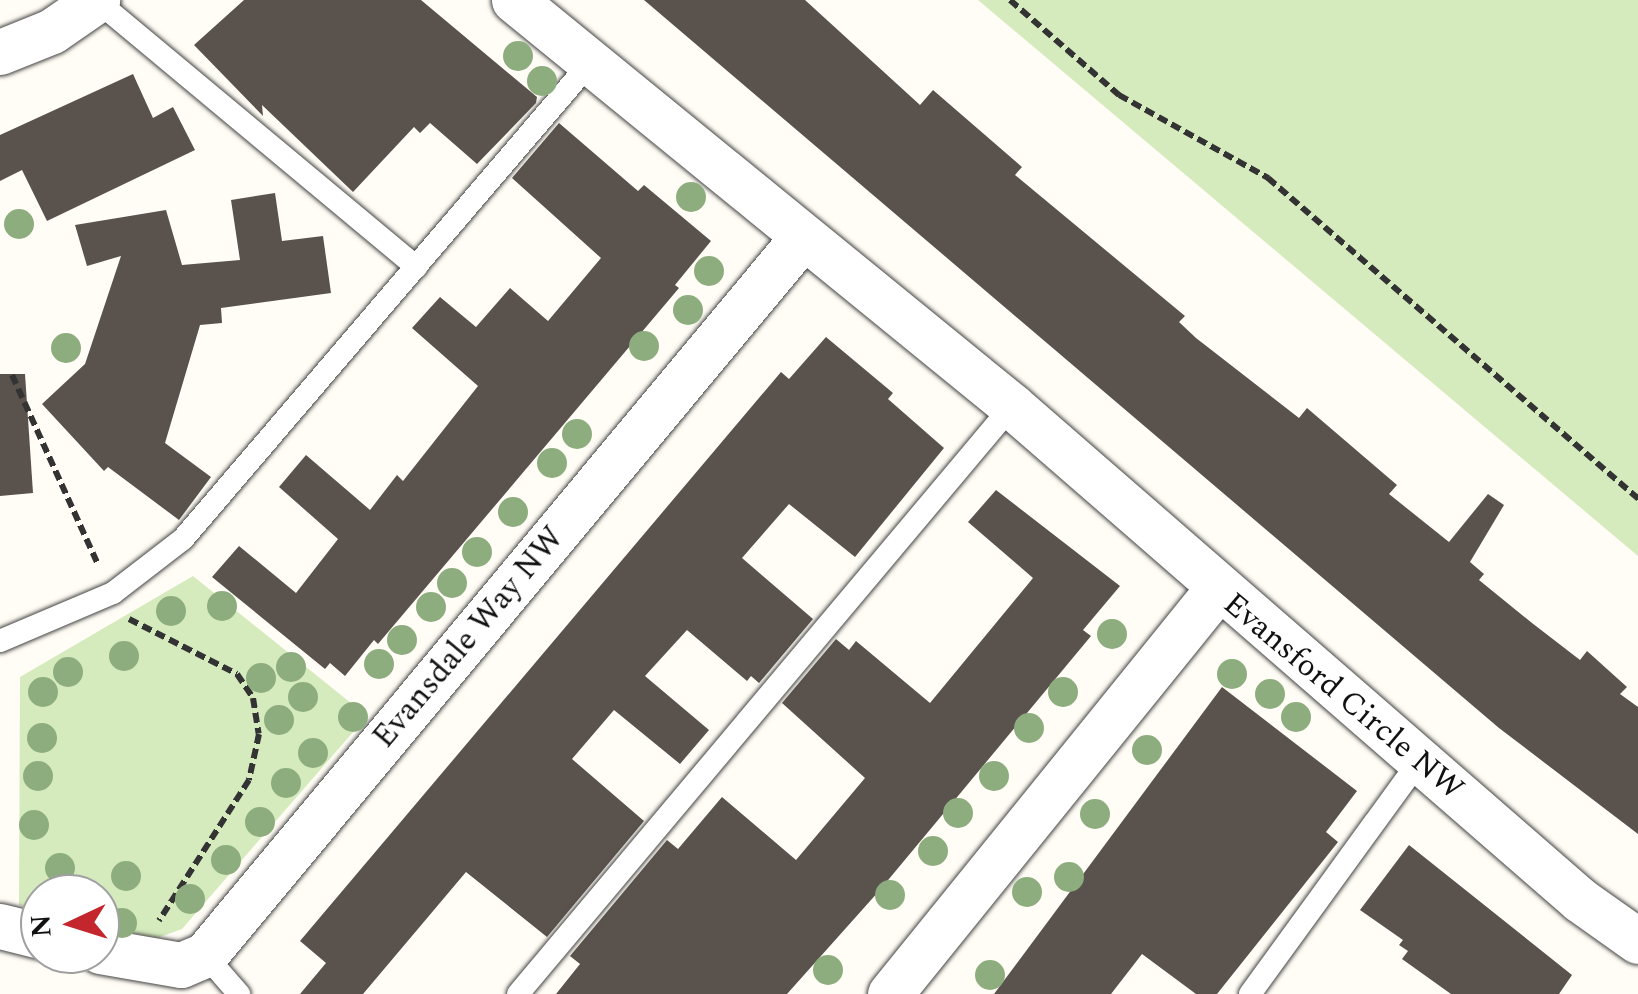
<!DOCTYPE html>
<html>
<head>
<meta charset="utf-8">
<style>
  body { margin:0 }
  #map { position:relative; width:1638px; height:994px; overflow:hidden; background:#fffdf5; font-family:Spectral,serif }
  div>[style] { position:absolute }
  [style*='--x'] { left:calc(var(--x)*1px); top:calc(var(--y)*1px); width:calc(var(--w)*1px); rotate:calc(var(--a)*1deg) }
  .green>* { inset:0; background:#d5ebbd }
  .building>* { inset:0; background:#5a524d }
  .path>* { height:6px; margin-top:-3px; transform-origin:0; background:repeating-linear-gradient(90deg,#333 0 10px,transparent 0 15px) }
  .roads { filter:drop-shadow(0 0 2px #444) drop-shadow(0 0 2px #444) }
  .lane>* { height:22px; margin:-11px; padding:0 11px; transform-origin:11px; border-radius:11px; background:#fff }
  .street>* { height:45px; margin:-22.5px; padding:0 22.5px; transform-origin:22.5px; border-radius:22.5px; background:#fff }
  .trees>* { width:30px; height:30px; margin:-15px; border-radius:50%; background:#8dad7f }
  span { translate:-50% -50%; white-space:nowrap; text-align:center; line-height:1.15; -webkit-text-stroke:10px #fff; paint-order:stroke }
  .street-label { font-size:32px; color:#111 }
  .north { position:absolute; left:20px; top:874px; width:100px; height:100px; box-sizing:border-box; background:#fff; border:2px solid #a0a0a0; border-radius:50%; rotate:266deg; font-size:28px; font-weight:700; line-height:40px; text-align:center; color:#111 }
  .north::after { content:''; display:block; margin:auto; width:35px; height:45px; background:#c4262e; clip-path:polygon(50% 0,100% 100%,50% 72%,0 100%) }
</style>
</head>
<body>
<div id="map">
  <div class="green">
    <i style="clip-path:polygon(978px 0,1638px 0,1638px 556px)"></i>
    <i style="clip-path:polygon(193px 576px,367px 716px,182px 929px,157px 938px,100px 926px,100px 894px,40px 894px,40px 911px,19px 905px,20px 677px)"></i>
  </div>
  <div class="building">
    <i style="clip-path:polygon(244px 0,421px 0,537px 97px,536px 103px,477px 164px,430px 123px,420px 133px,414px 127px,353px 192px,262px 105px,263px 116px,194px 45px)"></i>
    <i style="clip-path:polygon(644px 0,805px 0,920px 105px,933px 90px,1022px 167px,1015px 175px,1185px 316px,1179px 322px,1196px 338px,1299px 418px,1307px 408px,1397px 485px,1389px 494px,1449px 542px,1488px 494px,1504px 505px,1470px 562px,1484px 574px,1479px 580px,1532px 623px,1580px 660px,1587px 651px,1627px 687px,1620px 694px,1638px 707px,1638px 834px,1499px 728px)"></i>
    <i style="clip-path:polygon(133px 74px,153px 118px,173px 107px,195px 150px,47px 221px,22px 170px,0 181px,0 135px)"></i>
    <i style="clip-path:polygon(559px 123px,638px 191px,644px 185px,711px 241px,675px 285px,679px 288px,378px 644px,374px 640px,345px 676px,330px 663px,325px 669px,212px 577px,239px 546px,296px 593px,338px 539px,279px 487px,306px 455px,370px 510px,397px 475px,403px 481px,478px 386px,412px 328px,440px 297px,476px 327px,510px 288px,548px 321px,601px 258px,512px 178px)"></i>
    <i style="clip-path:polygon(275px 193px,282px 241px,323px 236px,331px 293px,221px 308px,222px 323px,200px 325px,165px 443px,211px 477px,179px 520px,108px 467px,104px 471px,42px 404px,85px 364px,121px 256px,87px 266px,75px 225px,166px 210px,182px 265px,240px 260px,231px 200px)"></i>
    <i style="clip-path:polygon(826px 337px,893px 393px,888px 399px,944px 448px,855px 557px,789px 504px,742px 558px,813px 619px,759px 683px,751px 676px,747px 681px,687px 630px,645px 676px,709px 730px,680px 764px,614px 710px,572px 759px,644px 821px,547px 937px,466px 872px,363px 994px,300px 994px,326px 963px,300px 941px,781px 372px,789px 379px)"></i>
    <i style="clip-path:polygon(0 374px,25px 374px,33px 493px,0 496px)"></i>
    <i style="clip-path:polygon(996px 490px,1120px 586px,1083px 630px,1091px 636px,879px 891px,787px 994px,556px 994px,580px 964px,570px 956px,667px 840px,678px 849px,722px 797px,796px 860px,865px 778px,782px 703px,836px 639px,849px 650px,856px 641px,930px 703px,1033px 578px,968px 522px)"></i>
    <i style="clip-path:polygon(1222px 687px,1357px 791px,1326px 832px,1338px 842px,1217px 994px,1196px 994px,1142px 954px,1111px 994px,994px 994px)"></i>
    <i style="clip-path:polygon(1409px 845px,1572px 975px,1559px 994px,1451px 994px,1402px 959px,1408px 951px,1399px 945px,1403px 940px,1360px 910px)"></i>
  </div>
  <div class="path">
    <i style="--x:1010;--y:0;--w:145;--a:41.1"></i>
    <i style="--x:1119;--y:95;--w:171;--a:29.1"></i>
    <i style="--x:1268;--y:178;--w:490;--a:40.9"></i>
    <i style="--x:12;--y:375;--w:209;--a:65.6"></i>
    <i style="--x:129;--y:619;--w:121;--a:27"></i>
    <i style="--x:237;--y:674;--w:29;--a:56"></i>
    <i style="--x:253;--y:698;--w:36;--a:81"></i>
    <i style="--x:259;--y:734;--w:47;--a:102.3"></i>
    <i style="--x:249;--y:780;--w:167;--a:122.6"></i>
  </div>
  <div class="roads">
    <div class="lane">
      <i style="--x:96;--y:0;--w:417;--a:39.8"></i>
      <i style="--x:0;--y:641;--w:123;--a:-23"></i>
      <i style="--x:113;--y:593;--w:88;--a:-37.6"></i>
      <i style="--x:183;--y:539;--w:625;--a:-49.48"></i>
      <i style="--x:205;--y:955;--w:52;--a:48.9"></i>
      <i style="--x:518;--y:994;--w:768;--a:-49.97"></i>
      <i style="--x:1250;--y:994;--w:289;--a:-54"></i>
    </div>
    <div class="street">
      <i style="--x:514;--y:0;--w:643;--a:39.19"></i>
      <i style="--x:1012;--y:406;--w:753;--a:41.01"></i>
      <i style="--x:1580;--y:900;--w:71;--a:35.3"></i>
      <i style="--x:0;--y:52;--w:56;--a:-22"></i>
      <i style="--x:52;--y:31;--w:55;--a:-34.6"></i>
      <i style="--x:0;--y:926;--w:41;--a:14"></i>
      <i style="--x:100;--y:951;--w:82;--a:9.8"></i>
      <i style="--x:181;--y:965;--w:26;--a:-23"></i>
      <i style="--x:205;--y:955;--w:933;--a:-50.22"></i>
      <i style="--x:890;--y:994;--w:523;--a:-51.05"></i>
    </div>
  </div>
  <div class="trees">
    <i style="left:518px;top:56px"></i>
    <i style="left:542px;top:81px"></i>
    <i style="left:691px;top:197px"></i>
    <i style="left:19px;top:224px"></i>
    <i style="left:709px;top:271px"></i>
    <i style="left:688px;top:310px"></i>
    <i style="left:644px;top:346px"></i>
    <i style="left:66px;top:348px"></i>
    <i style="left:577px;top:434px"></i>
    <i style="left:552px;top:463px"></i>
    <i style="left:513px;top:512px"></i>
    <i style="left:477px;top:552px"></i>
    <i style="left:452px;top:583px"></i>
    <i style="left:222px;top:606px"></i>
    <i style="left:431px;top:607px"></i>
    <i style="left:171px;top:611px"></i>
    <i style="left:1112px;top:634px"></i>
    <i style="left:402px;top:640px"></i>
    <i style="left:124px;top:656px"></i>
    <i style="left:379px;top:664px"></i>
    <i style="left:291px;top:667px"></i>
    <i style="left:68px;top:672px"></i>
    <i style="left:1232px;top:674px"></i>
    <i style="left:261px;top:678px"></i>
    <i style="left:43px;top:692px"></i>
    <i style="left:1063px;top:692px"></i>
    <i style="left:1270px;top:694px"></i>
    <i style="left:303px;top:697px"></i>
    <i style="left:353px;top:717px"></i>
    <i style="left:1296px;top:717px"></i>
    <i style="left:279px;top:720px"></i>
    <i style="left:1029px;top:728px"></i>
    <i style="left:42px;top:738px"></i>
    <i style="left:1147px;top:750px"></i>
    <i style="left:313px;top:753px"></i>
    <i style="left:38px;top:776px"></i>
    <i style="left:994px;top:776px"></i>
    <i style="left:286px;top:783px"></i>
    <i style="left:958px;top:813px"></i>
    <i style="left:1095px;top:814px"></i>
    <i style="left:260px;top:822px"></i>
    <i style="left:34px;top:825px"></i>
    <i style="left:933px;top:851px"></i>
    <i style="left:226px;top:860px"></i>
    <i style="left:60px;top:868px"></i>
    <i style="left:126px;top:876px"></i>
    <i style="left:1069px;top:877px"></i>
    <i style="left:1027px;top:892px"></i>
    <i style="left:890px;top:895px"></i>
    <i style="left:190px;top:899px"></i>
    <i style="left:122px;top:923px"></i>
    <i style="left:828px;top:970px"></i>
    <i style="left:990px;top:975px"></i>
  </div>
  <div class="street-label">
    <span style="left:469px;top:638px;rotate:-50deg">Evansdale Way NW</span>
    <span style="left:1343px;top:697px;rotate:40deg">Evansford Circle NW</span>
  </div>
  <div class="north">N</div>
</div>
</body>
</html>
